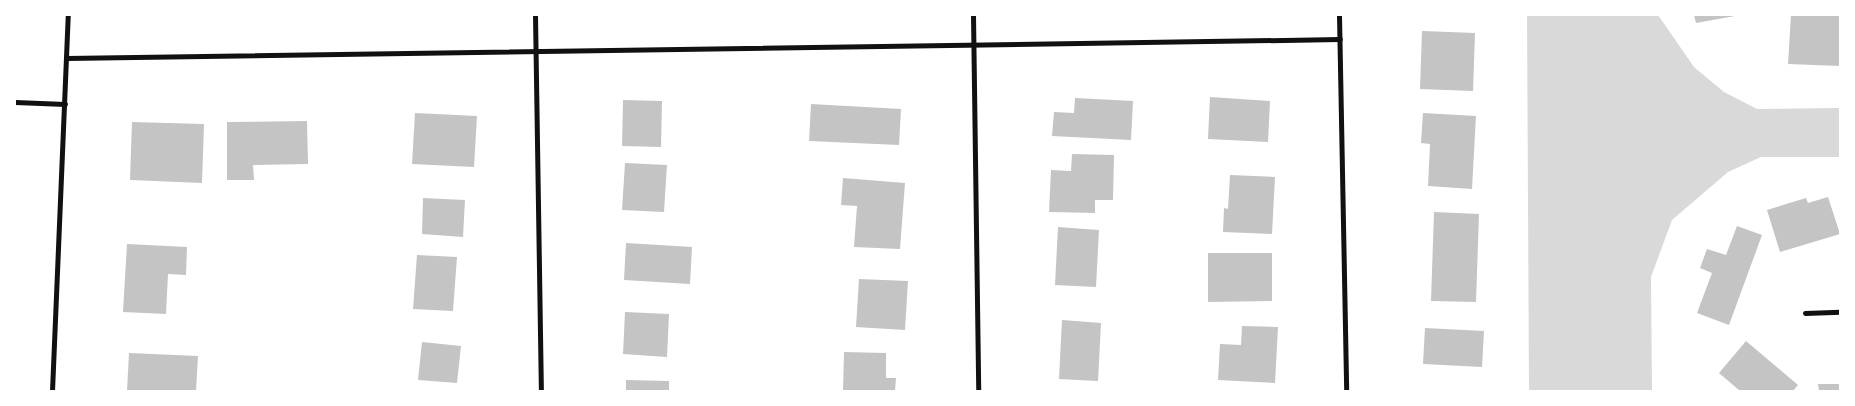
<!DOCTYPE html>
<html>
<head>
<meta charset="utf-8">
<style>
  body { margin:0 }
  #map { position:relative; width:1855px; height:406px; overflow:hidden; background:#fff; font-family:"Libre Baskerville",serif }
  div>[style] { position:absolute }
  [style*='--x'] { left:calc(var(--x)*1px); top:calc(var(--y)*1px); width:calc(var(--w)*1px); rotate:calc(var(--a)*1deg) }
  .water>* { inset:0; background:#d9d9d9 }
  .building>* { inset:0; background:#c4c4c4 }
  .minor>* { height:5px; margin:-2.5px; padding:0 2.5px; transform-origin:2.5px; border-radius:2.5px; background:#111 }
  span { translate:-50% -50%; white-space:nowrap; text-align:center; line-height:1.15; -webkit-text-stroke:4px #fff; paint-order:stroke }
  .frame { position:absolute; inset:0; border:16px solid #fff; pointer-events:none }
</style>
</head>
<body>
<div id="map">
  <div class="water">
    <i style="clip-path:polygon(1527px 15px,1658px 15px,1694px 67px,1724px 92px,1757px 109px,1840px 108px,1840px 157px,1761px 157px,1728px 172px,1672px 220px,1651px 277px,1652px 391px,1529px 391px)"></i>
  </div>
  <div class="building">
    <i style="clip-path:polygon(1694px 15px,1735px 15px,1735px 16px,1696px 23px)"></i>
    <i style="clip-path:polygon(1791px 15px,1840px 15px,1840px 66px,1788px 64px)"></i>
    <i style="clip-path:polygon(1422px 31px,1475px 33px,1473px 91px,1420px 89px)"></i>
    <i style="clip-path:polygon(1210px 97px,1270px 101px,1268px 142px,1208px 139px)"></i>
    <i style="clip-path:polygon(1075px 98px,1133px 101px,1131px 140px,1052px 136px,1054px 112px,1074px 113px)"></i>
    <i style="clip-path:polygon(623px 100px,662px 101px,661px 147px,622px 146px)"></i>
    <i style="clip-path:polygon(811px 104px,901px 109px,899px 145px,809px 141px)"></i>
    <i style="clip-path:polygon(415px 113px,477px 116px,474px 167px,412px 164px)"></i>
    <i style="clip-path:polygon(1423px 113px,1476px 116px,1472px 189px,1428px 186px,1430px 144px,1421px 143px)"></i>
    <i style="clip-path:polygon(307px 121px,308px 164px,253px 165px,254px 180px,227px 180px,227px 122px)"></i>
    <i style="clip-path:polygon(132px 122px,204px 124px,202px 183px,130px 180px)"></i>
    <i style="clip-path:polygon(1072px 154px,1114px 155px,1113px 200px,1095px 200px,1095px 213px,1049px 212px,1051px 170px,1071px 171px)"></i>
    <i style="clip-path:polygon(625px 163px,667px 165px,664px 212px,622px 210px)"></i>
    <i style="clip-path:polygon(1230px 175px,1275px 177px,1272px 234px,1223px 232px,1224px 208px,1228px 209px)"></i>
    <i style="clip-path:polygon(843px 178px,905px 183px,900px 249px,854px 247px,857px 206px,841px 205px)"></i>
    <i style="clip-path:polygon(1828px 197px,1840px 234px,1780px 252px,1767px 210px,1806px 198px,1808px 203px)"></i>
    <i style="clip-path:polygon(423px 198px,465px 200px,463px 237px,422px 234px)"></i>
    <i style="clip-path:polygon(1434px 212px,1479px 214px,1476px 302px,1431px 301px)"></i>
    <i style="clip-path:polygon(1737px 226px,1762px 235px,1729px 325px,1697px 313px,1712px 273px,1700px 268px,1707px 249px,1726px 255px)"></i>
    <i style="clip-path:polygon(1058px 227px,1099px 230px,1096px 287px,1055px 285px)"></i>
    <i style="clip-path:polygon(626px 243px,692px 247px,690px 284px,624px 280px)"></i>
    <i style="clip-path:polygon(127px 244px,187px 247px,186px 275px,168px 274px,166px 314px,123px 312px)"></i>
    <i style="clip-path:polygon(1208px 253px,1272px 253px,1272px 301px,1208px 302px)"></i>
    <i style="clip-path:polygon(417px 255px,457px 257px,453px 311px,413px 309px)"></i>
    <i style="clip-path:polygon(859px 279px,908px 281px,905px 330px,856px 327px)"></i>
    <i style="clip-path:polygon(625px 312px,669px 314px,667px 357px,623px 354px)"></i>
    <i style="clip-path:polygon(1062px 320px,1101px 323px,1098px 381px,1059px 379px)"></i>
    <i style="clip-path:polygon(1242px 326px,1278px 327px,1275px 383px,1218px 380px,1220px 344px,1241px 345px)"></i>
    <i style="clip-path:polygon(1425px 328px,1484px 331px,1482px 367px,1423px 364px)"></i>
    <i style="clip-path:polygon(1746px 341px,1798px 385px,1793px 391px,1740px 391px,1719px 373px)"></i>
    <i style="clip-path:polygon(422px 342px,461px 346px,457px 383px,418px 380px)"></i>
    <i style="clip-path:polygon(844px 352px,886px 353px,886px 378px,896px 378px,895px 391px,843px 391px)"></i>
    <i style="clip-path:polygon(129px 353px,198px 356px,196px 391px,127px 391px)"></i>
    <i style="clip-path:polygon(626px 380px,669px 381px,669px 391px,626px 391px)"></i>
    <i style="clip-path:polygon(1818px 384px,1840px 384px,1840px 391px,1819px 391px)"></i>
  </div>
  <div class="minor">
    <i style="--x:535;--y:15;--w:376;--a:89.1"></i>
    <i style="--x:973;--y:15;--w:376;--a:89.2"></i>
    <i style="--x:1339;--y:15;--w:376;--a:88.9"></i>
    <i style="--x:66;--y:58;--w:1274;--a:-0.85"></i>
    <i style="--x:15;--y:102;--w:50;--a:2.3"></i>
    <i style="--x:1805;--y:313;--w:35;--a:-2"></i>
    <i style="--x:52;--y:391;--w:376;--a:-87.6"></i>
  </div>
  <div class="frame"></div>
</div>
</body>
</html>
